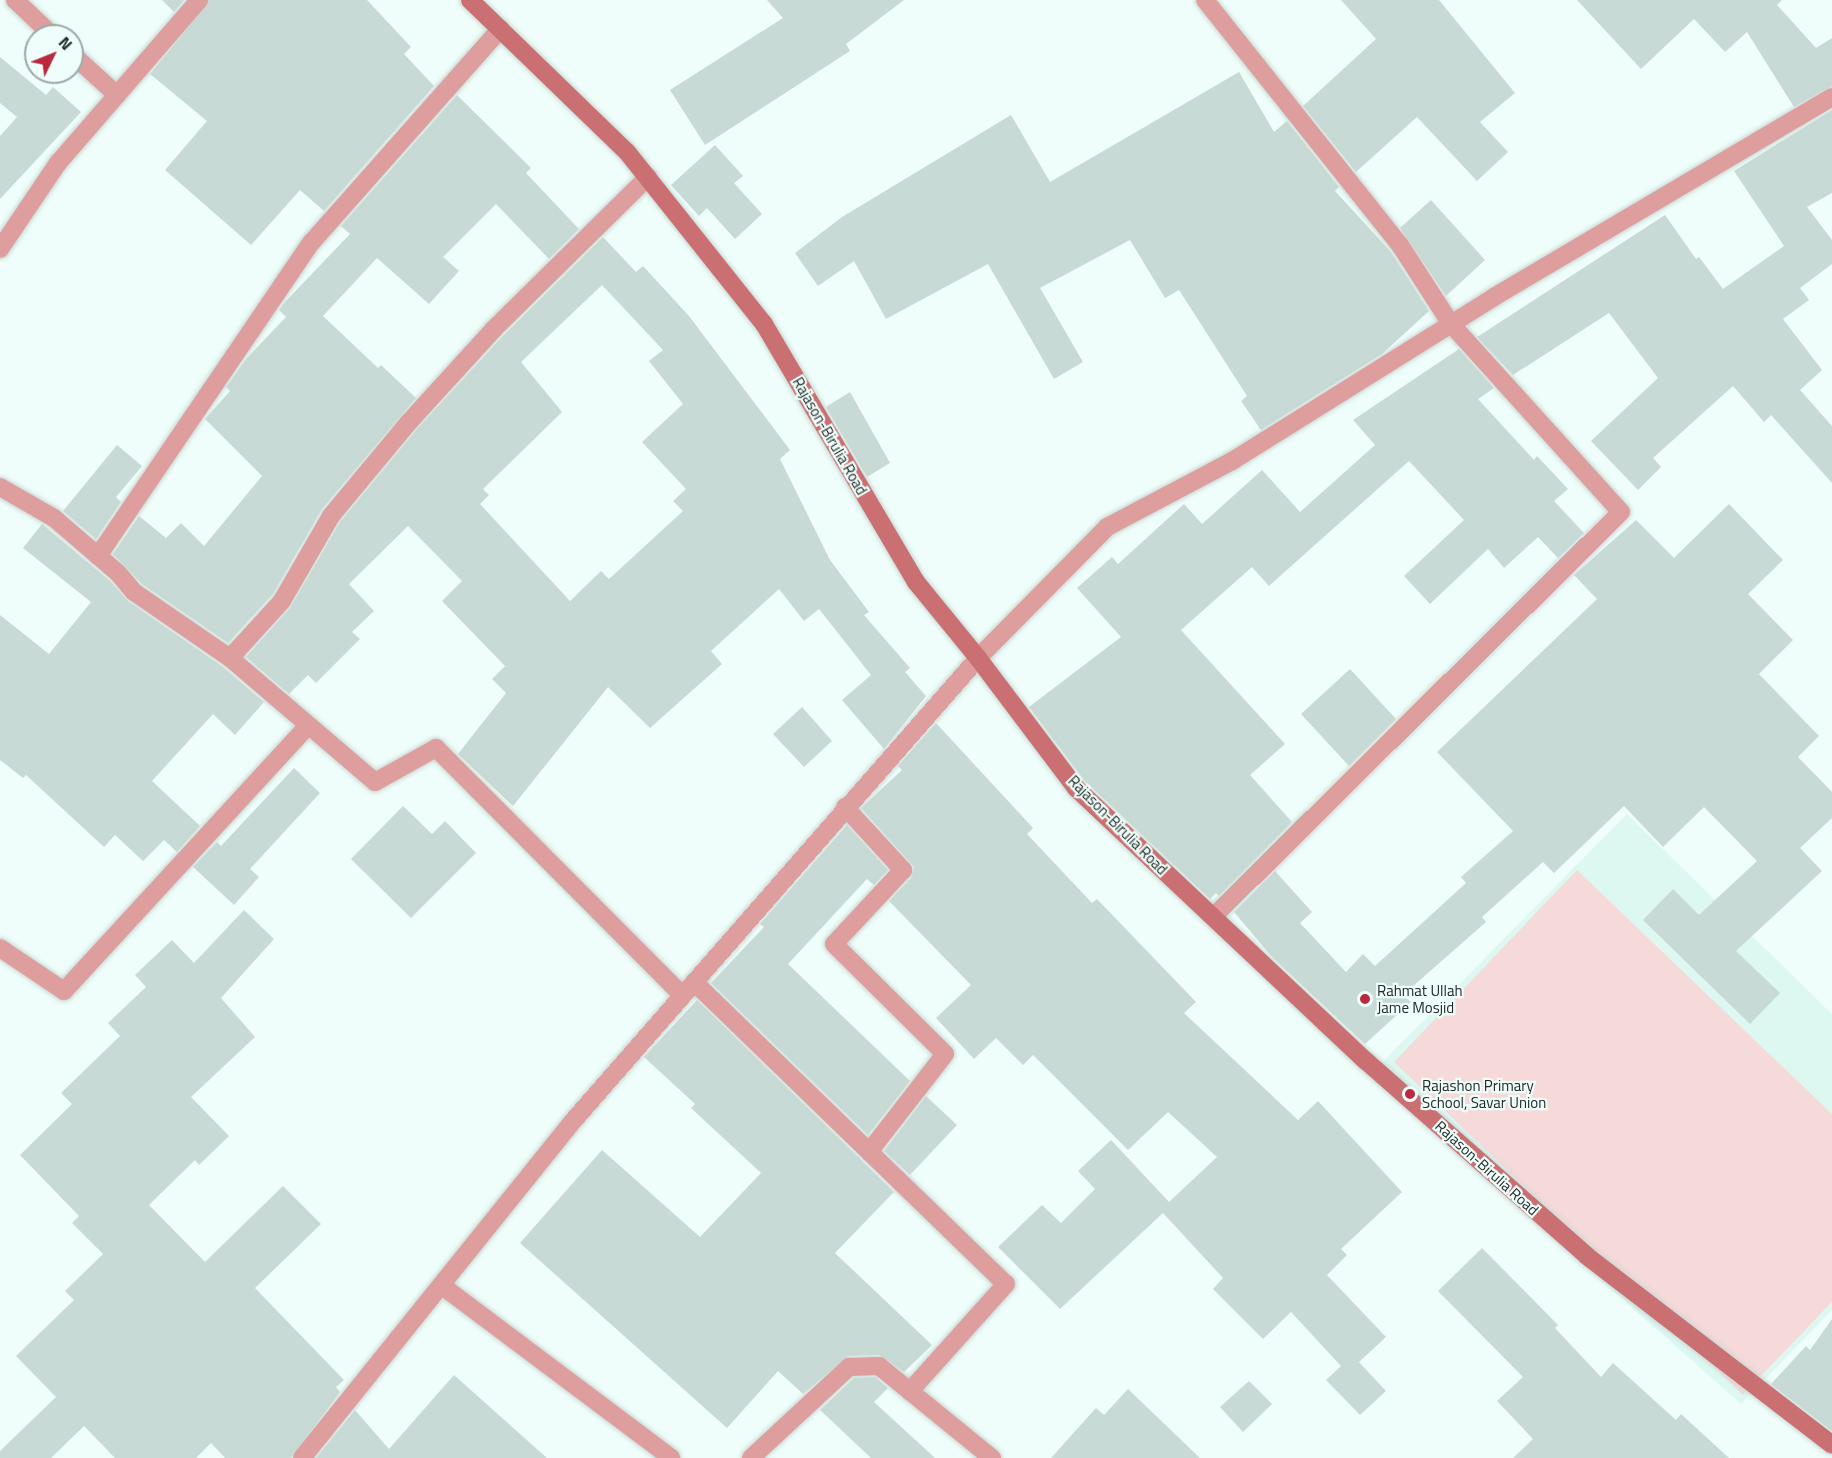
<!DOCTYPE html>
<html>
<head>
<meta charset="utf-8">
<style>
  body { margin:0 }
  #map { position:relative; width:1832px; height:1458px; overflow:hidden; background:#effefa; font-family:"Titillium Web",sans-serif }
  div>[style] { position:absolute }
  [style*='--x'] { left:calc(var(--x)*1px); top:calc(var(--y)*1px); width:calc(var(--w)*1px); rotate:calc(var(--a)*1deg) }
  .built>* { inset:0; background:#dcf8f0 }
  .green>* { inset:0; background:#f6d9d9 }
  .building>* { inset:0; background:#c8dad5 }
  .roads { filter:drop-shadow(0 0 2px #cad8d4) drop-shadow(0 0 2px #cad8d4) }
  .street>* { height:18px; margin:-9px; padding:0 9px; transform-origin:9px; border-radius:9px; background:#de9e9e }
  .secondary>* { height:18px; margin:-9px; padding:0 9px; transform-origin:9px; border-radius:9px; background:#ca6f72 }
  .dots>* { width:16px; height:16px; translate:-50% -50%; box-sizing:border-box; border:3px solid #effefa; border-radius:50% }
  span { translate:-50% -50%; white-space:nowrap; text-align:center; line-height:1.15; -webkit-text-stroke:4.5px #effefa; paint-order:stroke }
  .street-label { font-size:15px; color:#232a28 }
  .poi-label { font-size:15px; color:#232a28 }
  .left { translate:0 -50%; text-align:left }
  .north { position:absolute; left:24px; top:24px; width:60px; height:60px; box-sizing:border-box; background:#effefa; border:2px solid #9da9a6; border-radius:50%; rotate:47deg; font-size:16px; font-weight:700; line-height:24px; text-align:center; color:#232a28 }
  .north::after { content:''; display:block; margin:auto; width:21px; height:27px; background:#ba293e; clip-path:polygon(50% 0,100% 100%,50% 72%,0 100%) }
</style>
</head>
<body>
<div id="map">
  <div class="built">
    <i style="clip-path:polygon(1627px 814px,1832px 1014px,1832px 1114px,1577px 870px,1743px 1395px,1832px 1302px,1832px 1310px,1741px 1404px,1370px 1075px)"></i>
  </div>
  <div class="green">
    <i style="clip-path:polygon(1577px 870px,1832px 1114px,1832px 1302px,1743px 1395px,1394px 1062px)"></i>
  </div>
  <div class="building">
    <i style="clip-path:polygon(162px 0,184px 0,174px 12px)"></i>
    <i style="clip-path:polygon(210px 0,367px 0,411px 47px,404px 54px,434px 86px,324px 211px,300px 190px,251px 245px,165px 170px,207px 121px,150px 74px)"></i>
    <i style="clip-path:polygon(767px 0,904px 0,846px 44px,850px 51px,705px 145px,670px 90px,783px 18px)"></i>
    <i style="clip-path:polygon(1341px 0,1439px 0,1515px 93px,1480px 122px,1508px 152px,1477px 181px,1417px 117px,1356px 172px,1303px 106px,1376px 39px)"></i>
    <i style="clip-path:polygon(1577px 0,1782px 0,1777px 5px,1816px 48px,1832px 38px,1832px 86px,1794px 107px,1747px 32px,1725px 52px,1694px 19px,1641px 69px)"></i>
    <i style="clip-path:polygon(0 57px,46px 95px,53px 87px,81px 112px,0 199px,0 136px,17px 117px,0 103px)"></i>
    <i style="clip-path:polygon(1239px 72px,1274px 132px,1287px 121px,1339px 187px,1335px 191px,1391px 252px,1429px 311px,1382px 354px,1261px 430px,1241px 401px,1247px 396px,1179px 290px,1165px 298px,1130px 240px,1040px 288px,1083px 362px,1054px 379px,988px 264px,886px 319px,854px 261px,818px 286px,795px 253px,842px 217px,1011px 115px,1050px 182px)"></i>
    <i style="clip-path:polygon(457px 95px,531px 168px,526px 173px,579px 229px,549px 259px,496px 204px,443px 257px,459px 271px,429px 304px,377px 258px,323px 316px,378px 368px,381px 365px,416px 398px,322px 509px,273px 594px,228px 643px,142px 584px,113px 554px,139px 516px,166px 538px,181px 523px,204px 546px,262px 476px,205px 419px,230px 391px,226px 387px,246px 359px,286px 317px,279px 310px,284px 303px,350px 234px,341px 226px)"></i>
    <i style="clip-path:polygon(1832px 110px,1832px 193px,1807px 207px,1832px 240px,1832px 264px,1800px 288px,1809px 300px,1783px 319px,1822px 370px,1800px 390px,1832px 426px,1832px 483px,1771px 415px,1764px 422px,1733px 386px,1653px 458px,1661px 467px,1638px 490px,1591px 441px,1658px 378px,1609px 313px,1513px 375px,1477px 337px,1665px 215px,1696px 259px,1699px 257px,1723px 289px,1784px 246px,1734px 171px)"></i>
    <i style="clip-path:polygon(715px 145px,743px 176px,734px 183px,762px 214px,735px 239px,707px 208px,699px 216px,671px 185px)"></i>
    <i style="clip-path:polygon(1431px 200px,1485px 260px,1446px 296px,1400px 228px)"></i>
    <i style="clip-path:polygon(evenodd,603px 237px,636px 272px,643px 266px,689px 316px,790px 450px,780px 459px,830px 560px,869px 612px,864px 615px,910px 668px,905px 672px,926px 696px,884px 749px,842px 700px,871px 675px,819px 609px,804px 621px,779px 589px,711px 651px,722px 664px,650px 728px,608px 687px,513px 806px,458px 754px,506px 693px,492px 679px,505px 666px,442px 601px,462px 581px,408px 526px,349px 584px,374px 611px,352px 632px,360px 639px,316px 683px,308px 675px,289px 694px,246px 657px,290px 608px,340px 522px,417px 429px,501px 338px,603px 237px,602px 285px,663px 350px,649px 361px,683px 404px,642px 442px,686px 489px,673px 501px,683px 511px,609px 579px,601px 571px,570px 601px,480px 504px,489px 495px,483px 489px,562px 412px,521px 362px,602px 285px)"></i>
    <i style="clip-path:polygon(1459px 349px,1494px 388px,1478px 399px,1534px 460px,1537px 456px,1568px 489px,1554px 501px,1584px 533px,1558px 558px,1538px 537px,1504px 568px,1488px 549px,1430px 604px,1404px 576px,1464px 520px,1409px 461px,1269px 586px,1252px 567px,1181px 630px,1285px 744px,1250px 775px,1292px 822px,1219px 896px,1216px 893px,1210px 899px,1084px 780px,1029px 707px,1121px 637px,1077px 588px,1112px 557px,1118px 564px,1184px 504px,1202px 524px,1262px 470px,1300px 512px,1375px 445px,1353px 420px)"></i>
    <i style="clip-path:polygon(850px 392px,890px 463px,867px 477px,826px 407px)"></i>
    <i style="clip-path:polygon(117px 445px,142px 466px,116px 497px,121px 502px,96px 539px,63px 511px)"></i>
    <i style="clip-path:polygon(1729px 504px,1783px 560px,1748px 594px,1793px 640px,1759px 674px,1819px 736px,1798px 757px,1832px 792px,1832px 818px,1800px 848px,1822px 871px,1736px 951px,1780px 993px,1750px 1024px,1643px 920px,1673px 889px,1699px 915px,1757px 861px,1704px 807px,1663px 847px,1624px 806px,1554px 873px,1543px 862px,1482px 917px,1486px 922px,1403px 995px,1411px 1002px,1365px 1044px,1272px 957px,1234px 912px,1275px 871px,1312px 912px,1300px 923px,1346px 972px,1363px 954px,1375px 966px,1466px 883px,1461px 877px,1513px 831px,1437px 752px,1597px 599px,1574px 575px,1636px 520px,1674px 558px)"></i>
    <i style="clip-path:polygon(42px 524px,110px 581px,128px 601px,223px 667px,264px 702px,235px 735px,213px 714px,152px 781px,200px 826px,177px 852px,164px 840px,143px 861px,115px 835px,104px 847px,26px 775px,23px 778px,0 760px,0 615px,49px 654px,91px 602px,23px 548px)"></i>
    <i style="clip-path:polygon(1350px 669px,1396px 719px,1349px 766px,1301px 714px)"></i>
    <i style="clip-path:polygon(802px 707px,832px 741px,804px 767px,773px 734px)"></i>
    <i style="clip-path:polygon(936px 723px,1033px 828px,1027px 834px,1092px 903px,1097px 899px,1196px 1002px,1184px 1013px,1298px 1120px,1318px 1101px,1402px 1192px,1341px 1249px,1347px 1255px,1327px 1275px,1386px 1337px,1359px 1362px,1386px 1391px,1360px 1415px,1326px 1380px,1341px 1366px,1291px 1312px,1263px 1339px,1213px 1289px,1223px 1278px,1163px 1213px,1060px 1309px,998px 1247px,1042px 1205px,1061px 1223px,1095px 1189px,1078px 1171px,1111px 1140px,1169px 1202px,1217px 1157px,1168px 1112px,1128px 1150px,1033px 1055px,1023px 1065px,996px 1038px,974px 1059px,936px 1018px,971px 985px,889px 901px,911px 878px,914px 867px,861px 808px,902px 770px,898px 766px)"></i>
    <i style="clip-path:polygon(294px 768px,320px 793px,250px 869px,259px 877px,234px 905px,193px 867px,217px 842px,221px 846px)"></i>
    <i style="clip-path:polygon(403px 806px,432px 834px,445px 821px,476px 853px,411px 918px,351px 859px)"></i>
    <i style="clip-path:polygon(847px 825px,888px 870px,874px 885px,867px 879px,788px 964px,910px 1081px,868px 1135px,711px 983px,764px 927px,760px 924px)"></i>
    <i style="clip-path:polygon(244px 910px,274px 939px,221px 998px,255px 1037px,191px 1097px,229px 1136px,199px 1165px,195px 1160px,149px 1205px,205px 1262px,283px 1186px,321px 1224px,255px 1288px,344px 1380px,336px 1387px,340px 1392px,291px 1458px,225px 1458px,211px 1443px,196px 1458px,115px 1458px,84px 1426px,51px 1458px,0 1458px,0 1451px,56px 1397px,16px 1356px,74px 1300px,65px 1291px,103px 1254px,72px 1223px,79px 1216px,20px 1155px,72px 1104px,61px 1093px,120px 1036px,108px 1023px,146px 987px,135px 975px,172px 940px,194px 963px)"></i>
    <i style="clip-path:polygon(697px 1000px,894px 1192px,835px 1253px,932px 1345px,904px 1372px,879px 1355px,848px 1356px,803px 1394px,778px 1371px,727px 1428px,520px 1243px,602px 1150px,700px 1237px,761px 1173px,691px 1108px,695px 1104px,644px 1057px)"></i>
    <i style="clip-path:polygon(926px 1096px,957px 1125px,910px 1175px,884px 1151px)"></i>
    <i style="clip-path:polygon(1482px 1248px,1558px 1325px,1555px 1328px,1601px 1377px,1613px 1363px,1676px 1420px,1681px 1414px,1729px 1458px,1513px 1458px,1533px 1439px,1497px 1401px,1523px 1377px,1438px 1291px)"></i>
    <i style="clip-path:polygon(1832px 1319px,1832px 1431px,1771px 1384px,1806px 1346px,1810px 1350px)"></i>
    <i style="clip-path:polygon(454px 1375px,547px 1458px,316px 1458px,355px 1410px,389px 1449px)"></i>
    <i style="clip-path:polygon(875px 1377px,888px 1388px,874px 1402px,935px 1458px,871px 1458px,820px 1410px,854px 1378px)"></i>
    <i style="clip-path:polygon(1249px 1381px,1272px 1404px,1243px 1432px,1220px 1407px)"></i>
    <i style="clip-path:polygon(1128px 1389px,1200px 1458px,1051px 1458px,1096px 1408px,1104px 1415px)"></i>
  </div>
  <div class="roads">
    <div class="street">
      <i style="--x:15;--y:0;--w:52;--a:43.5"></i>
      <i style="--x:1205;--y:0;--w:313;--a:51.5"></i>
      <i style="--x:1400;--y:245;--w:94;--a:57.2"></i>
      <i style="--x:1451;--y:324;--w:253;--a:47.9"></i>
      <i style="--x:1621;--y:512;--w:575;--a:135.21"></i>
      <i style="--x:72;--y:54;--w:61;--a:42.3"></i>
      <i style="--x:648;--y:177;--w:218;--a:135.4"></i>
      <i style="--x:493;--y:330;--w:125;--a:132.4"></i>
      <i style="--x:409;--y:422;--w:122;--a:129.7"></i>
      <i style="--x:331;--y:516;--w:98;--a:120"></i>
      <i style="--x:282;--y:601;--w:77;--a:132.4"></i>
      <i style="--x:230;--y:658;--w:191;--a:40.5"></i>
      <i style="--x:375;--y:782;--w:70;--a:-29.1"></i>
      <i style="--x:436;--y:748;--w:349;--a:45.1"></i>
      <i style="--x:0;--y:249;--w:104;--a:-56"></i>
      <i style="--x:58;--y:163;--w:216;--a:-49.1"></i>
      <i style="--x:0;--y:487;--w:62;--a:29.9"></i>
      <i style="--x:54;--y:518;--w:84;--a:40.7"></i>
      <i style="--x:118;--y:573;--w:25;--a:50"></i>
      <i style="--x:134;--y:592;--w:116;--a:34.5"></i>
      <i style="--x:98;--y:556;--w:379;--a:-55.8"></i>
      <i style="--x:311;--y:243;--w:286;--a:-48.5"></i>
      <i style="--x:845;--y:807;--w:86;--a:47.4"></i>
      <i style="--x:903;--y:870;--w:101;--a:133"></i>
      <i style="--x:834;--y:944;--w:156;--a:44.7"></i>
      <i style="--x:945;--y:1054;--w:124;--a:127.8"></i>
      <i style="--x:0;--y:948;--w:77;--a:33.9"></i>
      <i style="--x:64;--y:991;--w:360;--a:-47.4"></i>
      <i style="--x:694;--y:982;--w:434;--a:44.1"></i>
      <i style="--x:1006;--y:1284;--w:144;--a:131.9"></i>
      <i style="--x:441;--y:1285;--w:288;--a:36.9"></i>
      <i style="--x:302;--y:1458;--w:432;--a:-51.2"></i>
      <i style="--x:573;--y:1121;--w:615;--a:-48.82"></i>
      <i style="--x:978;--y:658;--w:184;--a:-45.4"></i>
      <i style="--x:1107;--y:527;--w:141;--a:-27.8"></i>
      <i style="--x:1232;--y:461;--w:309;--a:-32"></i>
      <i style="--x:1494;--y:297;--w:393;--a:-30.6"></i>
      <i style="--x:751;--y:1458;--w:134;--a:-42.9"></i>
      <i style="--x:849;--y:1367;--w:30;--a:-2"></i>
      <i style="--x:879;--y:1366;--w:146;--a:39.2"></i>
    </div>
    <div class="secondary">
      <i style="--x:470;--y:0;--w:219;--a:44.1"></i>
      <i style="--x:627;--y:152;--w:220;--a:51.5"></i>
      <i style="--x:764;--y:324;--w:299;--a:59.5"></i>
      <i style="--x:916;--y:582;--w:98;--a:50.8"></i>
      <i style="--x:978;--y:658;--w:163;--a:53"></i>
      <i style="--x:1076;--y:788;--w:398;--a:43.3"></i>
      <i style="--x:1366;--y:1061;--w:295;--a:41.4"></i>
      <i style="--x:1587;--y:1256;--w:309;--a:37.6"></i>
    </div>
  </div>
  <div class="dots">
    <i style="left:1365px;top:999px;background:#ba293e"></i>
    <i style="left:1410px;top:1094px;background:#ba293e"></i>
  </div>
  <div class="street-label">
    <span style="left:830px;top:436px;rotate:60deg">Rajason-Birulia Road</span>
    <span style="left:1118px;top:825px;rotate:45deg">Rajason-Birulia Road</span>
    <span style="left:1487px;top:1168px;rotate:42deg">Rajason-Birulia Road</span>
  </div>
  <div class="poi-label">
    <span class="left" style="left:1377px;top:999px">Rahmat Ullah<br>Jame Mosjid</span>
    <span class="left" style="left:1422px;top:1094px">Rajashon Primary<br>School, Savar Union</span>
  </div>
  <div class="north">N</div>
</div>
</body>
</html>
